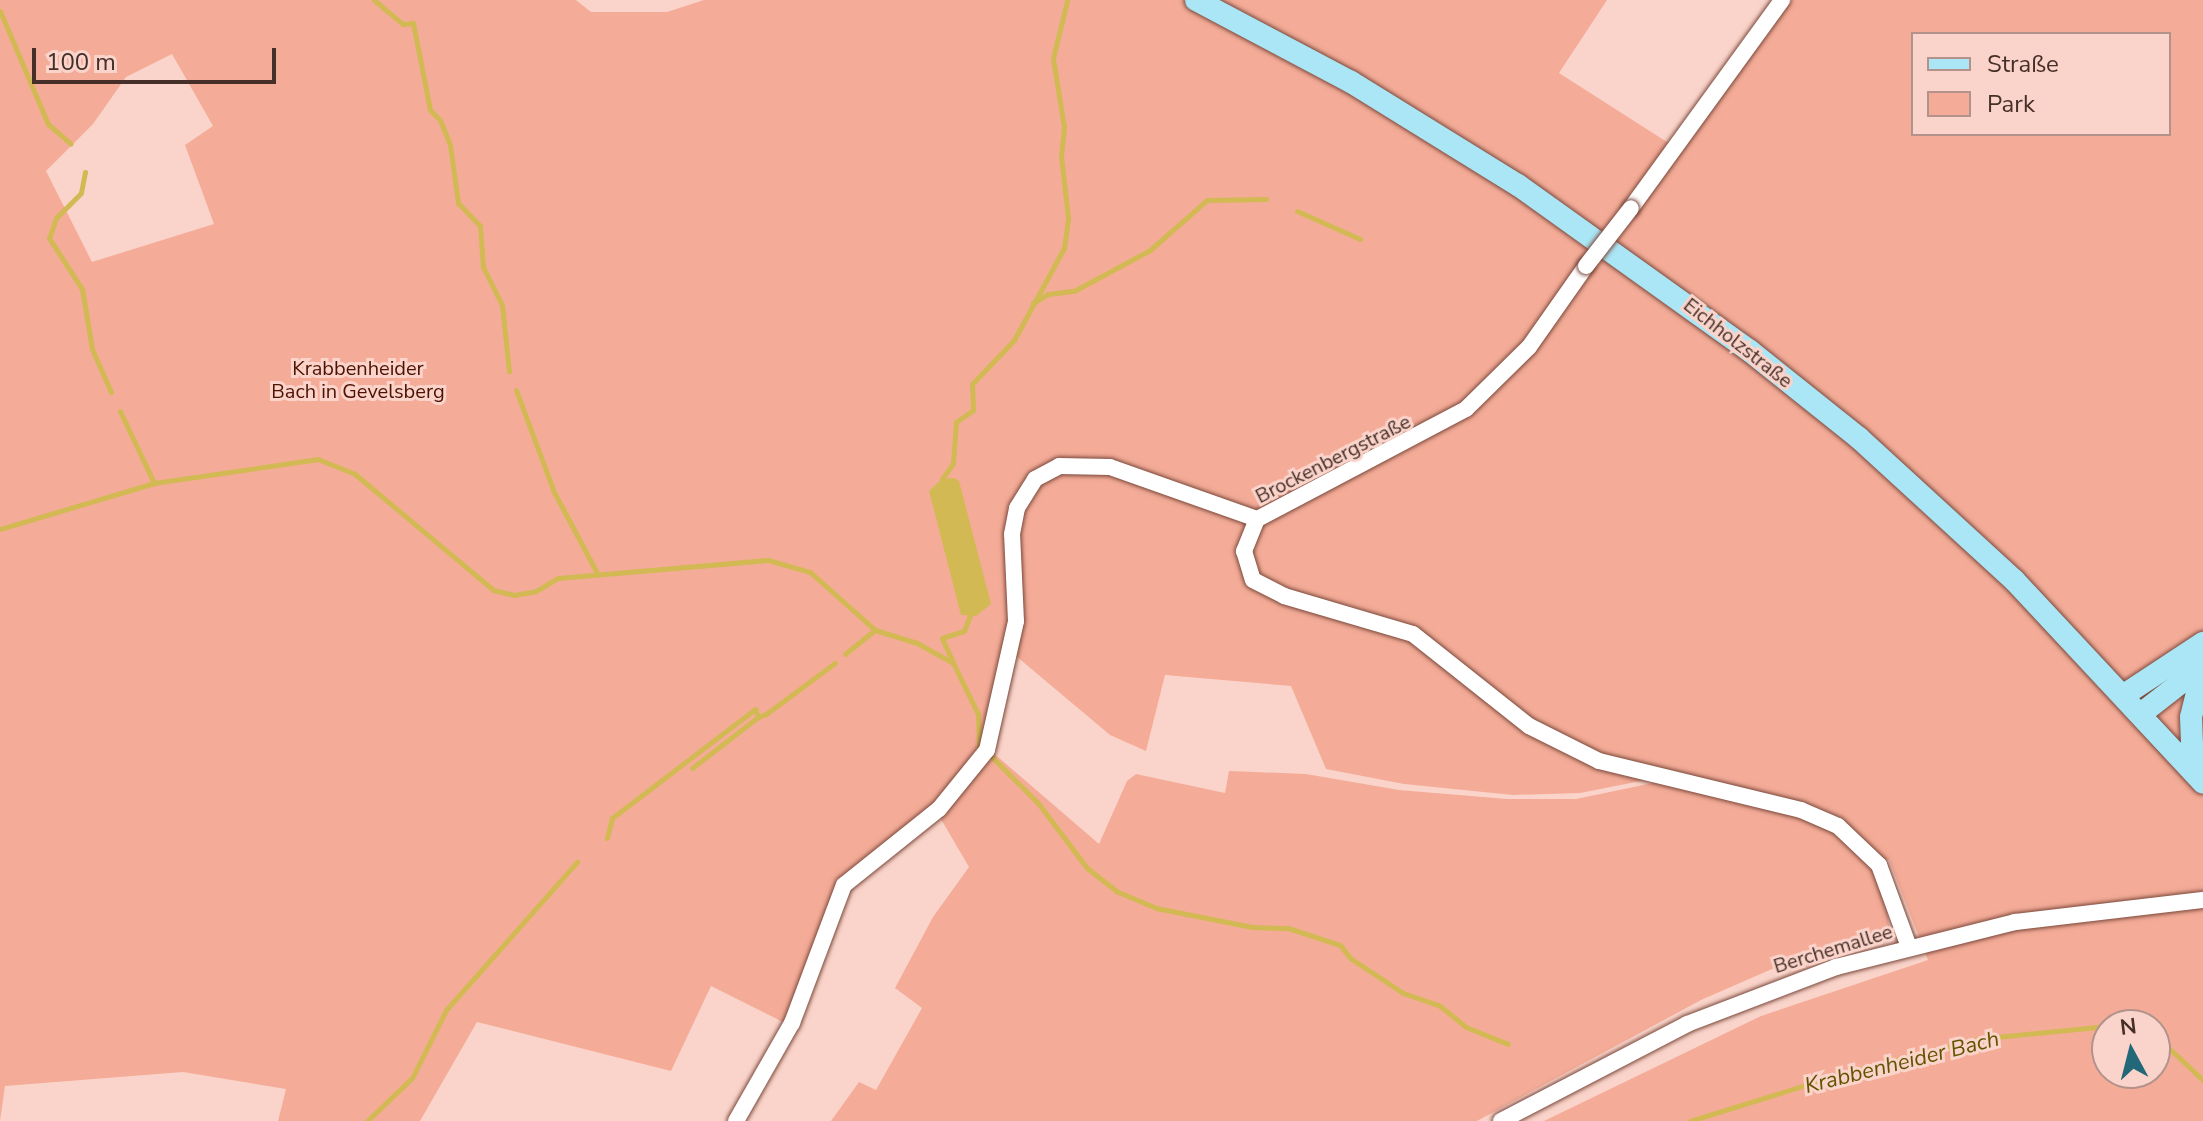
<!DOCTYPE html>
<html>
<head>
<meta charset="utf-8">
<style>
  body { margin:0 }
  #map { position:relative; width:2203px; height:1121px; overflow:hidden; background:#fad4ca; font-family:"Nunito Sans",sans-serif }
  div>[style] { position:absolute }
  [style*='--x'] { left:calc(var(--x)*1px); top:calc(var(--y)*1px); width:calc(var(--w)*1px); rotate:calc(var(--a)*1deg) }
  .green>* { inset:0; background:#f4ac98 }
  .water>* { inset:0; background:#d2b953 }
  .stream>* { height:5px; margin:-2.5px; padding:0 2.5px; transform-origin:2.5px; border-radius:2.5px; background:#d2b953 }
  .roads { filter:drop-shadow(0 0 2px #7b483b) drop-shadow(0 0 2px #7b483b) }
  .minor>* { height:16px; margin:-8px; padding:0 8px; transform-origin:8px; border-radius:8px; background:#fff }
  .major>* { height:22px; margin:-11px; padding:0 11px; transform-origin:11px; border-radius:11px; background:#aae6f5 }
  .bridges { filter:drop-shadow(0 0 2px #7b483b) drop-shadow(0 0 2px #7b483b) }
  .minor-bridge>* { height:16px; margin:-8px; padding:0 8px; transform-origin:8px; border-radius:8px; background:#fff }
  span { translate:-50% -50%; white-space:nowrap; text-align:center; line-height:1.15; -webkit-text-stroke:6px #fad4ca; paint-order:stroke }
  .street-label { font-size:20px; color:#472f29 }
  .park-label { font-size:20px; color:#4e1203 }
  .water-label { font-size:22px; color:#635300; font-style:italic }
  .legend { position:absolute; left:1911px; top:32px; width:260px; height:104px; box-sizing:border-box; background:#fad4ca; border:2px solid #b2928a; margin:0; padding:10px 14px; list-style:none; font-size:24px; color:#472f29 }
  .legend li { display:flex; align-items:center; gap:16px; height:40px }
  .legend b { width:40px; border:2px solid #b2928a }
  .north { position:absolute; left:2091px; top:1009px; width:80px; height:80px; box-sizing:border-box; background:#fad4ca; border:2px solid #b2928a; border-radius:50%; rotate:353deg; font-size:22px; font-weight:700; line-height:32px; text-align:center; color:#472f29 }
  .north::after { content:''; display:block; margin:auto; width:28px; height:36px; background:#226878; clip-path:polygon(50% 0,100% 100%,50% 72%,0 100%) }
  .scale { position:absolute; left:32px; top:48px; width:244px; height:36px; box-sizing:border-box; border:4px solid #472f29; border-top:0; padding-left:10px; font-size:24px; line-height:28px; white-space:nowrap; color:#472f29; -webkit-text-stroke:6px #fad4ca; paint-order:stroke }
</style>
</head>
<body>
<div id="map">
  <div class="green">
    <i style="clip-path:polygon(evenodd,0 0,576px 0,591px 12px,667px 12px,704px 0,1607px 0,1559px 73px,1681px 151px,1792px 0,2203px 0,2203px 1121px,1544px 1121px,1761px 1016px,1928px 960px,1889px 860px,1865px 857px,1885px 897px,1890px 932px,1790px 961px,1701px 1000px,1477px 1121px,831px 1121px,859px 1082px,876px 1090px,922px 1008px,895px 988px,933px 917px,969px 867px,935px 809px,843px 882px,785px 1023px,711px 986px,671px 1071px,477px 1022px,420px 1121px,278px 1121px,286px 1089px,183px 1072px,5px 1086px,0 1121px,0 0,1913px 34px,2169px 34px,2169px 134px,1913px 134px,1913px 34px,0 0,172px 54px,213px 126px,185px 145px,214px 224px,92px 262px,46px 171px,93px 124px,126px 77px,172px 54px,0 0,1004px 646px,1110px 735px,1146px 751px,1165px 675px,1291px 686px,1326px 769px,1404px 784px,1513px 795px,1580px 793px,1651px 779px,1653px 783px,1576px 799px,1507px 799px,1399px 790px,1306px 774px,1229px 771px,1225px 793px,1136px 774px,1127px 781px,1099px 844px,991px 751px,989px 762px,981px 751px,1004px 646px,0 0,2107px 1025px,2155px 1025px,2155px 1073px,2107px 1073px,2107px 1025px)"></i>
  </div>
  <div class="water">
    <i style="clip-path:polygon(954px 478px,959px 481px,991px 604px,976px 616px,961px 615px,929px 491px,942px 479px)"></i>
  </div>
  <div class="stream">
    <i style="--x:374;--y:0;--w:38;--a:40"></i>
    <i style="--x:403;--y:24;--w:10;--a:-6"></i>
    <i style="--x:413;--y:23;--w:89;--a:78.9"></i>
    <i style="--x:430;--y:110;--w:14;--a:45"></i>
    <i style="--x:440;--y:120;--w:27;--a:68"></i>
    <i style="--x:450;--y:145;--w:59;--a:82.1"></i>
    <i style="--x:458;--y:203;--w:32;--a:46"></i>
    <i style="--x:480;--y:226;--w:41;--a:85.8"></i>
    <i style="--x:483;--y:267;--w:42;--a:63.4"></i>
    <i style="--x:502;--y:305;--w:67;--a:84"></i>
    <i style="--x:0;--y:11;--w:123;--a:67"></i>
    <i style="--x:48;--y:124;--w:30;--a:41"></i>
    <i style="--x:85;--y:172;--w:21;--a:101"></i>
    <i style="--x:81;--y:193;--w:35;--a:135"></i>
    <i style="--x:56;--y:218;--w:21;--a:109"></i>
    <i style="--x:49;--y:238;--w:61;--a:57.1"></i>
    <i style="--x:82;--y:289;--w:61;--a:80.5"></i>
    <i style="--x:92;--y:349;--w:47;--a:66.2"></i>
    <i style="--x:1297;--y:211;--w:69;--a:24"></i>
    <i style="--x:1033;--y:303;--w:17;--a:-31"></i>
    <i style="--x:1048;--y:294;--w:26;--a:-7"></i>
    <i style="--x:1074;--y:291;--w:86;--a:-28.3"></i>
    <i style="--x:1150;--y:250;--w:76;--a:-41.3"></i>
    <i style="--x:1207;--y:200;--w:59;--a:-1"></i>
    <i style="--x:516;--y:390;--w:109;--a:69.6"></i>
    <i style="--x:554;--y:492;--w:92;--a:62"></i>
    <i style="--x:120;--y:411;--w:80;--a:64.7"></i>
    <i style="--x:942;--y:479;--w:19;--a:-55"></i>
    <i style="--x:953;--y:463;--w:41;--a:-85.8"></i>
    <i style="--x:956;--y:422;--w:21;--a:-35"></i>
    <i style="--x:973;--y:410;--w:26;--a:-92"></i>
    <i style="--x:972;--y:384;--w:61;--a:-46.3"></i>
    <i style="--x:1014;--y:340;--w:105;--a:-61.5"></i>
    <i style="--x:1064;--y:248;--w:30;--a:-82"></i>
    <i style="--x:1068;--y:218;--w:62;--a:-96.4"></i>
    <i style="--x:1061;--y:156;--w:29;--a:-84"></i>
    <i style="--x:1064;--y:127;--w:70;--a:-99.1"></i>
    <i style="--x:1053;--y:58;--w:59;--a:-76.2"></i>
    <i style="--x:0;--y:529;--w:161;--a:-16.6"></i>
    <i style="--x:154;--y:483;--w:166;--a:-8.3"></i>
    <i style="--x:318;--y:459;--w:40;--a:22"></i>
    <i style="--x:355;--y:474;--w:180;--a:40"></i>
    <i style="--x:493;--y:590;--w:22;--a:13"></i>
    <i style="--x:514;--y:595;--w:22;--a:-10"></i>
    <i style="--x:536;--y:591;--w:26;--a:-31"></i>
    <i style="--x:558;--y:578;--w:211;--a:-4.9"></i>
    <i style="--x:768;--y:560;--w:44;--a:15.9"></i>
    <i style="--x:810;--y:572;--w:87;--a:41.7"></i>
    <i style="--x:875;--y:630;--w:44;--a:17.2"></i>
    <i style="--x:917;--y:643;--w:41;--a:29.1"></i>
    <i style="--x:953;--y:663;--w:57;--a:63.9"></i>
    <i style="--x:978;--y:714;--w:31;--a:88"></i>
    <i style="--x:845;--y:654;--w:38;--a:-39"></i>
    <i style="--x:953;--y:662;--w:26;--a:-115"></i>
    <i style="--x:942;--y:638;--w:23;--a:-18"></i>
    <i style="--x:964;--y:631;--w:17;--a:-69"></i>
    <i style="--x:992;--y:757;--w:65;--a:45"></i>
    <i style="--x:1038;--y:803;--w:81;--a:53"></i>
    <i style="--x:1087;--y:868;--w:37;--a:38"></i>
    <i style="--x:1116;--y:891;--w:43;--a:23"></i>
    <i style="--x:1156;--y:908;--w:98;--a:11.2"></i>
    <i style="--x:1252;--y:927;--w:36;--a:2"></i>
    <i style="--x:1288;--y:928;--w:55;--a:18.1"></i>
    <i style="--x:1340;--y:945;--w:16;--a:52"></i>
    <i style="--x:1350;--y:958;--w:64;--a:33.4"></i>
    <i style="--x:1403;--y:993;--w:39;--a:19"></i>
    <i style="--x:1440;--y:1006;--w:33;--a:39"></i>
    <i style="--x:1466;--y:1027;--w:45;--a:22"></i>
    <i style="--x:692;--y:768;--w:83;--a:-37.7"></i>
    <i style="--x:607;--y:838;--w:21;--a:-76"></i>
    <i style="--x:612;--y:818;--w:180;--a:-37.3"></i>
    <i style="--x:755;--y:709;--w:9;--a:69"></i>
    <i style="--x:758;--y:717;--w:9;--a:-21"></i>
    <i style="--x:766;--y:714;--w:86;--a:-36.5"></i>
    <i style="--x:2155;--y:1035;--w:66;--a:43.2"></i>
    <i style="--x:367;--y:1121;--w:62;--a:-43.7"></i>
    <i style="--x:412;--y:1078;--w:76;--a:-63.4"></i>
    <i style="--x:446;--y:1010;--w:198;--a:-48.5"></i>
    <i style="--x:1690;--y:1121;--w:161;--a:-17.3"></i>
    <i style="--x:1844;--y:1073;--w:137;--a:-14.3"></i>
    <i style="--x:1977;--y:1039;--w:131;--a:-5.7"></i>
  </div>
  <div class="roads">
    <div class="minor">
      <i style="--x:1631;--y:208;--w:257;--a:-54"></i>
      <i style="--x:1586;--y:266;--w:99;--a:125.1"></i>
      <i style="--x:1529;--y:347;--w:88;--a:135.5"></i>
      <i style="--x:1466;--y:409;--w:236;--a:152.2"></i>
      <i style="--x:1257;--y:519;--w:35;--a:112"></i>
      <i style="--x:1244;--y:551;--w:30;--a:73"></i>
      <i style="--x:1253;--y:580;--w:35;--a:27"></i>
      <i style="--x:1284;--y:596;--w:134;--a:16.4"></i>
      <i style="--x:1413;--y:634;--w:148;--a:38.4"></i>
      <i style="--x:1529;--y:726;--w:78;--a:26.6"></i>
      <i style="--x:1599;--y:761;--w:208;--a:13.6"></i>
      <i style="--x:1801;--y:810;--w:40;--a:23.4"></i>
      <i style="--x:1838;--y:826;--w:57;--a:43.6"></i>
      <i style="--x:1879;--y:865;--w:87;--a:69.9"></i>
      <i style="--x:736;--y:1121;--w:113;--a:-60.3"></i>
      <i style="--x:792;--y:1023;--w:147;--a:-69.4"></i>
      <i style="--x:844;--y:885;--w:122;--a:-38.7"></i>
      <i style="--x:939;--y:809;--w:76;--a:-50.9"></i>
      <i style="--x:987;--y:750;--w:132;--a:-77.3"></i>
      <i style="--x:1016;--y:621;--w:87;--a:-92.6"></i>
      <i style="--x:1012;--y:534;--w:26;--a:-79"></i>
      <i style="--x:1017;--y:508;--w:34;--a:-58"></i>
      <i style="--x:1035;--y:479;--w:27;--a:-28"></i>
      <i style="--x:1059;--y:466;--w:51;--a:1.1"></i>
      <i style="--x:1110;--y:467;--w:156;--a:19.5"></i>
      <i style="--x:1501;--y:1121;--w:210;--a:-27.5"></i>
      <i style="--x:1687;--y:1024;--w:160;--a:-20.9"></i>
      <i style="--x:1836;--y:967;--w:185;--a:-14.1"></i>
      <i style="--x:2015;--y:922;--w:189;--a:-6.7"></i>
    </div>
    <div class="major">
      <i style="--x:1196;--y:0;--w:175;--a:27.9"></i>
      <i style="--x:1351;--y:82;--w:196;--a:31.7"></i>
      <i style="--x:1518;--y:185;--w:285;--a:35.6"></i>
      <i style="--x:1750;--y:351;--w:139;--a:38.6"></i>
      <i style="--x:1859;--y:438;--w:210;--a:42.5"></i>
      <i style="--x:2014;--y:580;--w:277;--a:47"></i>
      <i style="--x:2124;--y:695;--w:95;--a:-33.4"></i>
      <i style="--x:2142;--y:713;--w:75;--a:-37.9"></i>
      <i style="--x:2193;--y:771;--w:54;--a:-92.1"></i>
      <i style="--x:2191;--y:717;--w:50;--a:-76.2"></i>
    </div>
  </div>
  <div class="bridges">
    <div class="minor-bridge">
      <i style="--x:1586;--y:266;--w:73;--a:-52.2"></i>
    </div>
  </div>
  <div class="street-label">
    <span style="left:1738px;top:343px;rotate:38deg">Eichholzstraße</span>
    <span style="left:1333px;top:459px;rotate:-27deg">Brockenbergstraße</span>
    <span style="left:1833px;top:949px;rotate:-17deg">Berchemallee</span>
  </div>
  <div class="park-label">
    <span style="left:358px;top:380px">Krabbenheider<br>Bach in Gevelsberg</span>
  </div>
  <div class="water-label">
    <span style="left:1902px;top:1063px;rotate:-14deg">Krabbenheider Bach</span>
  </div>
  <ul class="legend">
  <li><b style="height:10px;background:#aae6f5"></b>Straße</li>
  <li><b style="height:22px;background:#f4ac98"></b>Park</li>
  </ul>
  <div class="north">N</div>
  <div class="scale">100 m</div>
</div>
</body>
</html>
